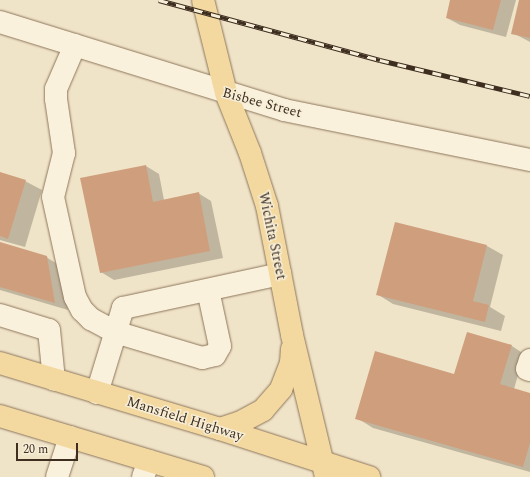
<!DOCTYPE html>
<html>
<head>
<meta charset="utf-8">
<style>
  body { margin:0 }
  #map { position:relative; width:530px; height:477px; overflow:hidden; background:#f0e4c8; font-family:Spectral,serif }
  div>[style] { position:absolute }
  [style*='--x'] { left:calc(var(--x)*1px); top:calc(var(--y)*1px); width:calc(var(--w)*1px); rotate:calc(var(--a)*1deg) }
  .shadow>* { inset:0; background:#0003 }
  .building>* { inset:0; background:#cf9f7d }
  .roads { filter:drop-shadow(0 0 1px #8d765c) drop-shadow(0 0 1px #8d765c) }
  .minor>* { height:22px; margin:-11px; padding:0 11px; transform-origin:11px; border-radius:11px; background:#faf1dc }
  .major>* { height:22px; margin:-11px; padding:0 11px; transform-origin:11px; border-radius:11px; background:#f3d9a0 }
  .rail>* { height:4.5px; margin-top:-2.25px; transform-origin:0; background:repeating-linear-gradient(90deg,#f7eed8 0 9px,#3d2e20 0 18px); box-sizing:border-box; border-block:1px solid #3d2e20 }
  span { translate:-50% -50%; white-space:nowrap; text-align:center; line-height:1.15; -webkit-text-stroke:3px #f7eed8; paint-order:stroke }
  .street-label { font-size:14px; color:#3d2e20 }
  .scale { position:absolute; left:16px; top:443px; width:62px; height:18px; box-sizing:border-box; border:2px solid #3d2e20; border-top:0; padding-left:5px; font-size:12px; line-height:14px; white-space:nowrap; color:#3d2e20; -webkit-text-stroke:3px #f7eed8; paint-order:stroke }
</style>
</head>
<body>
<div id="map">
  <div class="shadow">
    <i style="clip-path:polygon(451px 0,516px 0,506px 37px,460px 25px,447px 18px)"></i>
    <i style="clip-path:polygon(520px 0,530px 0,530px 42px,513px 33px)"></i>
    <i style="clip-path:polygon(146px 166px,159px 174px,164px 200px,198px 193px,211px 201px,223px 258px,114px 280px,101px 272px)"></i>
    <i style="clip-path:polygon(0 173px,25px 181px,42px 190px,25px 247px,0 240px)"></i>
    <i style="clip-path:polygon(0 243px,46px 257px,59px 265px,68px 310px,0 290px)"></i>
    <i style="clip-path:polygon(487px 246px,503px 255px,490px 307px,505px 316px,501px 331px,393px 304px,377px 294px)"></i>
    <i style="clip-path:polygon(512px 346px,524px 354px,514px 389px,530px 394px,530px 472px,373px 428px,357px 418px,454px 375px)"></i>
  </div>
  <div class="building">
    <i style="clip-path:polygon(450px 0,501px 0,493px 30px,446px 18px)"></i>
    <i style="clip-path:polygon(519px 0,530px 0,530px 38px,511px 34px)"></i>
    <i style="clip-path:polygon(146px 165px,153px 202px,199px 192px,210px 251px,100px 273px,80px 178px)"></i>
    <i style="clip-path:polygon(0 172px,26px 180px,8px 239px,0 236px)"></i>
    <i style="clip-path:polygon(395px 222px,487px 245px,473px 301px,489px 305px,485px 322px,376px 295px)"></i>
    <i style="clip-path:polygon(0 242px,47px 256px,55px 303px,0 287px)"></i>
    <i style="clip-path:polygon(467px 332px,512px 345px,500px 384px,530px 393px,530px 443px,523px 467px,355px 419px,375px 351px,454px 374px)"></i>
  </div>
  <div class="roads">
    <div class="minor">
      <i style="--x:0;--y:22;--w:297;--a:17.2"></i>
      <i style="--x:284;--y:110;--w:251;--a:11.5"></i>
      <i style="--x:75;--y:45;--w:48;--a:113.4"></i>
      <i style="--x:56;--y:89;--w:10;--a:90"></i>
      <i style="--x:56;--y:99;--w:55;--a:81.6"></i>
      <i style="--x:64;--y:153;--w:45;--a:104"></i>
      <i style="--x:53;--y:197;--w:102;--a:77.6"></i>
      <i style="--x:75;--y:297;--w:15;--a:62"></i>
      <i style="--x:82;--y:310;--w:13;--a:45"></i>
      <i style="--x:91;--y:319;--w:27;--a:28"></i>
      <i style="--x:115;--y:332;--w:91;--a:16.6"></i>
      <i style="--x:202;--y:358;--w:13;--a:-13"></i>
      <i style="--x:215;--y:355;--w:10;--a:-61"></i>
      <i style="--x:220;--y:346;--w:57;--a:-102.1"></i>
      <i style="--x:0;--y:315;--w:51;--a:17"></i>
      <i style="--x:49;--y:330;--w:50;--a:84.3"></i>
      <i style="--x:530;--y:360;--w:9;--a:108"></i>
      <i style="--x:527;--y:369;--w:3;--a:18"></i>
      <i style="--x:97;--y:393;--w:89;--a:-73"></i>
      <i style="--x:123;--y:308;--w:161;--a:-12.2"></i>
      <i style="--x:57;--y:477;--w:42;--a:-72"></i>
      <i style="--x:143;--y:477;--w:17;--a:-69"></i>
    </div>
    <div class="major">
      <i style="--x:203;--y:0;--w:96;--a:76.1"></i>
      <i style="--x:226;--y:93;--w:65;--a:68.2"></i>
      <i style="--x:250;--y:153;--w:56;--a:72.2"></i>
      <i style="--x:267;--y:206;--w:131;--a:79"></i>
      <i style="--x:292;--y:335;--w:146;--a:76.5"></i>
      <i style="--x:0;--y:363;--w:230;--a:16.7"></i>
      <i style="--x:220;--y:429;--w:157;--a:17.9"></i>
      <i style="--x:0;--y:416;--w:212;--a:16.7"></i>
      <i style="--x:220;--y:429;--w:20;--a:-18"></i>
      <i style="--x:239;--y:423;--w:27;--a:-28"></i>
      <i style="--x:263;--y:410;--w:28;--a:-49"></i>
      <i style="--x:281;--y:389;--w:28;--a:-69"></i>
      <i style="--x:291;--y:363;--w:14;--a:-86"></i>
    </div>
  </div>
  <div class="rail">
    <i style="--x:159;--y:0;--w:229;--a:15.2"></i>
    <i style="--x:380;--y:60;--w:154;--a:13.5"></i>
  </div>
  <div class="street-label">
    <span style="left:262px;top:103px;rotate:15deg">Bisbee Street</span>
    <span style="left:272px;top:236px;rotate:78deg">Wichita Street</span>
    <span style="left:185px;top:419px;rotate:17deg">Mansfield Highway</span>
  </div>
  <div class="scale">20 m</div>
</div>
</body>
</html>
